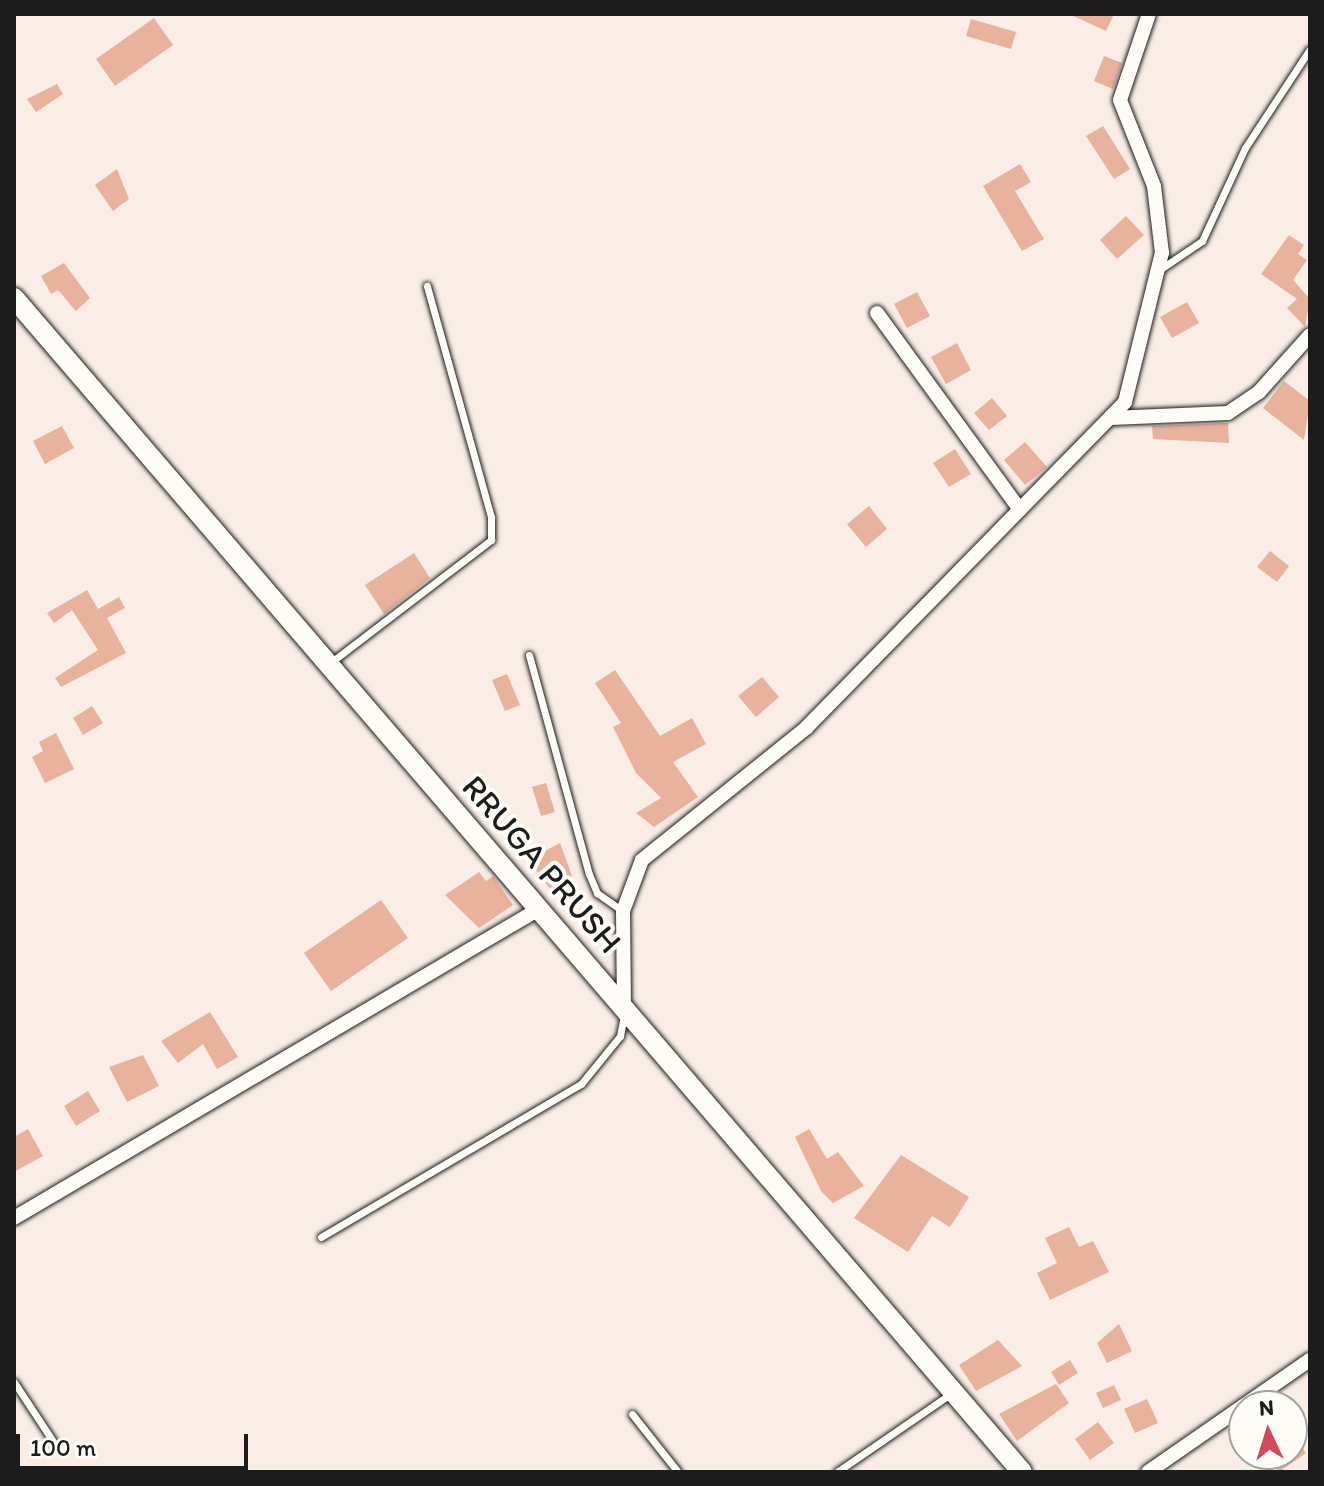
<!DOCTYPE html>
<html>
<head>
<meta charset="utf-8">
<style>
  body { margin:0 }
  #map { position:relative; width:1324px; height:1486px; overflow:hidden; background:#f9ede5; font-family:Itim,sans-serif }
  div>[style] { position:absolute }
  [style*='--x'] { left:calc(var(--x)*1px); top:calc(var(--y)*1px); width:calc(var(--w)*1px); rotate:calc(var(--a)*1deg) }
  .building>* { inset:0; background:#e8b29c }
  .roads { filter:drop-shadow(0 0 2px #1c1c1c) drop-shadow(0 0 2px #1c1c1c) }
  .lane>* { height:7px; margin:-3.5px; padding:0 3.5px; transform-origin:3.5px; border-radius:3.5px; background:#fdfcf7 }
  .street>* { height:14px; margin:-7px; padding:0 7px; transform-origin:7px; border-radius:7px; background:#fdfcf7 }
  .secondary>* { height:20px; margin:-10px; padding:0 10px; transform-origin:10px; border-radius:10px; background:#fdfcf7 }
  span { translate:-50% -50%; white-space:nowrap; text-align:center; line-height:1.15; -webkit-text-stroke:8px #fdfcf7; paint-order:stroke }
  .street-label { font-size:34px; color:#1c1c1c }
  .frame { position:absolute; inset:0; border:16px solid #1c1c1c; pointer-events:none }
  .north { position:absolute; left:1228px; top:1390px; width:80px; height:80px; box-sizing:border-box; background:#fdfcf7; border:2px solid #a3a29f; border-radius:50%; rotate:356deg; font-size:22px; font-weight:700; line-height:32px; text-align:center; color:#1c1c1c }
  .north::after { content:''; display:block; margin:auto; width:28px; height:36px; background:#d1495b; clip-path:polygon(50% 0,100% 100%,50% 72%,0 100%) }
  .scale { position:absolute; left:16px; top:1434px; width:232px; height:36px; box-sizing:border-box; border:4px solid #1c1c1c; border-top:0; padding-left:10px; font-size:24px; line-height:28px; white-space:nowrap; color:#1c1c1c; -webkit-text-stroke:6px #fdfcf7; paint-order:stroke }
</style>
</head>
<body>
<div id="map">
  <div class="building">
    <i style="clip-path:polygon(1069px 14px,1114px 14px,1106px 31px)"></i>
    <i style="clip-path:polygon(154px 18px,173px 45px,115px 86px,96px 59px)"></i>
    <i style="clip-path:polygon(971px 19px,1016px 32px,1011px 49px,966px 36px)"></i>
    <i style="clip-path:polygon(1104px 56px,1122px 63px,1113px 89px,1094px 81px)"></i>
    <i style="clip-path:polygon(57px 84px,63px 94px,36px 112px,27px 99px)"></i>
    <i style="clip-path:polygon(1103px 126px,1130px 169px,1114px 179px,1086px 136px)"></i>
    <i style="clip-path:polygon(1020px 164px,1031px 182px,1015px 191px,1044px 239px,1022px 251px,983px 186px)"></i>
    <i style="clip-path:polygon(117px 169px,129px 199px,113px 211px,95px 185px)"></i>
    <i style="clip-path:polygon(1126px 216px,1144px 235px,1117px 259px,1100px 240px)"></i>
    <i style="clip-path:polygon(1289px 235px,1304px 245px,1298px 254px,1307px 260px,1293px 280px,1310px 299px,1305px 327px,1287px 308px,1297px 299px,1261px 274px)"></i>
    <i style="clip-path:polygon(64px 263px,90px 298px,76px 311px,58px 290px,51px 294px,41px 276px)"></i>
    <i style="clip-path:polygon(917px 292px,930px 316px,907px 328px,894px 304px)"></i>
    <i style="clip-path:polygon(1187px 302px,1199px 323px,1172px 338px,1160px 317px)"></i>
    <i style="clip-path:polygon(957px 343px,971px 370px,946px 384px,931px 357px)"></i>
    <i style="clip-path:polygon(1284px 381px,1310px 401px,1304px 440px,1263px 408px)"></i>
    <i style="clip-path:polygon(992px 398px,1007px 416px,989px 430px,974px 413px)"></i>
    <i style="clip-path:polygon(1228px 423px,1229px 443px,1153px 439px,1152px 426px)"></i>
    <i style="clip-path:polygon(62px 426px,74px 448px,45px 464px,33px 441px)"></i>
    <i style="clip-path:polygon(1025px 442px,1047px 467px,1025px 485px,1004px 460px)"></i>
    <i style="clip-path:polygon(955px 449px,971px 474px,949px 487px,933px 463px)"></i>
    <i style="clip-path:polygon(869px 506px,887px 529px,866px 547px,847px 524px)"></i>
    <i style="clip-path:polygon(1270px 551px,1289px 566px,1277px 582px,1257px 567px)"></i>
    <i style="clip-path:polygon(414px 553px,430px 578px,384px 614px,365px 585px)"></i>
    <i style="clip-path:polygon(87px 590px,98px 609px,119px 597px,125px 608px,107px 618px,126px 653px,61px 687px,55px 678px,98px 650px,72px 610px,54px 623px,47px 613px)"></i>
    <i style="clip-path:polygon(615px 670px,660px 736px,692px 718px,706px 744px,673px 762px,698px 797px,654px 827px,636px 813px,661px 798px,636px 773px,613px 727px,621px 723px,595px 683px)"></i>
    <i style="clip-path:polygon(507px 674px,520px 705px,505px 711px,492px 680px)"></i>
    <i style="clip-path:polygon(762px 677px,779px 697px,756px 717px,738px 696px)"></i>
    <i style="clip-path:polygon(92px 706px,103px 723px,83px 735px,73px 718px)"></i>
    <i style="clip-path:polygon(56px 733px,74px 769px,45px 783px,32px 757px,43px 751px,39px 742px)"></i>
    <i style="clip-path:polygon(546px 783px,555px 812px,541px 816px,532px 787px)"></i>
    <i style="clip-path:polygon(560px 843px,572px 876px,551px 890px,528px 860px)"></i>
    <i style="clip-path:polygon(479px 872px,486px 881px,493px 876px,513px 905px,479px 928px,445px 895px)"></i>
    <i style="clip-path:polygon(381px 900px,408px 938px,331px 991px,304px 953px)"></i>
    <i style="clip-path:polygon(210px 1012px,238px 1057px,217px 1069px,203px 1044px,178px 1063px,161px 1041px)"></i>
    <i style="clip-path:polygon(143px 1055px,159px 1086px,127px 1102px,109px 1067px)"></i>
    <i style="clip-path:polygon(88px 1091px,100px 1111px,76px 1126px,64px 1106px)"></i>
    <i style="clip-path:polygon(28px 1129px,43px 1156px,14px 1172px,14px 1137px)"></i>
    <i style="clip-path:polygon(809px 1129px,827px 1159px,838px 1152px,864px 1186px,833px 1203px,821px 1191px,795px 1137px)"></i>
    <i style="clip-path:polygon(901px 1155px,969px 1197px,950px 1227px,932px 1216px,908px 1252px,854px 1218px)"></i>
    <i style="clip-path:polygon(1069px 1227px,1079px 1247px,1093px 1241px,1109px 1272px,1050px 1300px,1037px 1273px,1057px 1263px,1045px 1238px)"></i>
    <i style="clip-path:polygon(1119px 1324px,1132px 1351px,1107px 1363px,1097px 1343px)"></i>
    <i style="clip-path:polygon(998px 1340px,1022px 1366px,976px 1391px,959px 1365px)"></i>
    <i style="clip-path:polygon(1070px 1360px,1078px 1373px,1059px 1385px,1051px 1372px)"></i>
    <i style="clip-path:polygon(1056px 1384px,1069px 1403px,1017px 1441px,999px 1414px)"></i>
    <i style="clip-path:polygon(1114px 1385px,1121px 1400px,1103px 1408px,1096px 1393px)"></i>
    <i style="clip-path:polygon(1147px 1399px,1158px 1423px,1135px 1433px,1124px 1409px)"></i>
    <i style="clip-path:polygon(1098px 1422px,1114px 1443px,1090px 1460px,1075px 1439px)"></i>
    <i style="clip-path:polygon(1292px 1434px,1306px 1453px,1279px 1472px,1266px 1454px,1292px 1454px)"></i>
  </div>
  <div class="roads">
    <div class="lane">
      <i style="--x:1159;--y:270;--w:52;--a:-34"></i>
      <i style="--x:1202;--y:241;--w:102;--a:-65.2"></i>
      <i style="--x:1245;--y:148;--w:118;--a:-56.7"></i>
      <i style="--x:529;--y:655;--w:227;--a:74.7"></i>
      <i style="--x:589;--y:874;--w:21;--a:67"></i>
      <i style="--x:597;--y:893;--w:32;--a:35"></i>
      <i style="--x:330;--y:663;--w:203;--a:-37.4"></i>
      <i style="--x:491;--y:540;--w:23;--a:-90"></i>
      <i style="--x:491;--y:517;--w:240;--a:-105.5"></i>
      <i style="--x:321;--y:1237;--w:302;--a:-30.5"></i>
      <i style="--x:581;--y:1084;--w:62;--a:-50.9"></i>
      <i style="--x:620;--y:1036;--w:20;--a:-79"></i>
      <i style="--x:14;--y:1382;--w:73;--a:56.7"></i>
      <i style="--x:632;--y:1414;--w:74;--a:51.6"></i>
      <i style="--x:837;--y:1472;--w:140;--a:-34.5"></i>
    </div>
    <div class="street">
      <i style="--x:877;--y:313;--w:243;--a:54"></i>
      <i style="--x:1111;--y:418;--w:117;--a:-2.4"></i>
      <i style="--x:1228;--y:413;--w:37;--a:-34"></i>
      <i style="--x:1259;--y:392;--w:76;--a:-48.2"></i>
      <i style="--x:624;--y:1008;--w:97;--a:-90.6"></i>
      <i style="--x:623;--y:911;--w:54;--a:-69.6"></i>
      <i style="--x:642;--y:860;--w:211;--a:-38.8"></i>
      <i style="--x:806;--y:728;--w:456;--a:-45.6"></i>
      <i style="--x:1125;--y:402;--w:154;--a:-76.1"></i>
      <i style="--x:1162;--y:253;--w:67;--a:-96.8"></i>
      <i style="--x:1154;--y:186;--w:92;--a:-111.6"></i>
      <i style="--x:1120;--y:100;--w:91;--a:-71.4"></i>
      <i style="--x:14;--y:1218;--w:609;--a:-30.48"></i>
      <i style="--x:1148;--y:1472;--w:197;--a:-34.7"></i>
    </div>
    <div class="secondary">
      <i style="--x:14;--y:298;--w:1547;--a:49.35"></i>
    </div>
  </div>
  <div class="street-label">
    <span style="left:542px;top:864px;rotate:49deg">RRUGA PRUSH</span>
  </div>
  <div class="frame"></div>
  <div class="north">N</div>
  <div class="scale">100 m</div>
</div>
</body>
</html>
